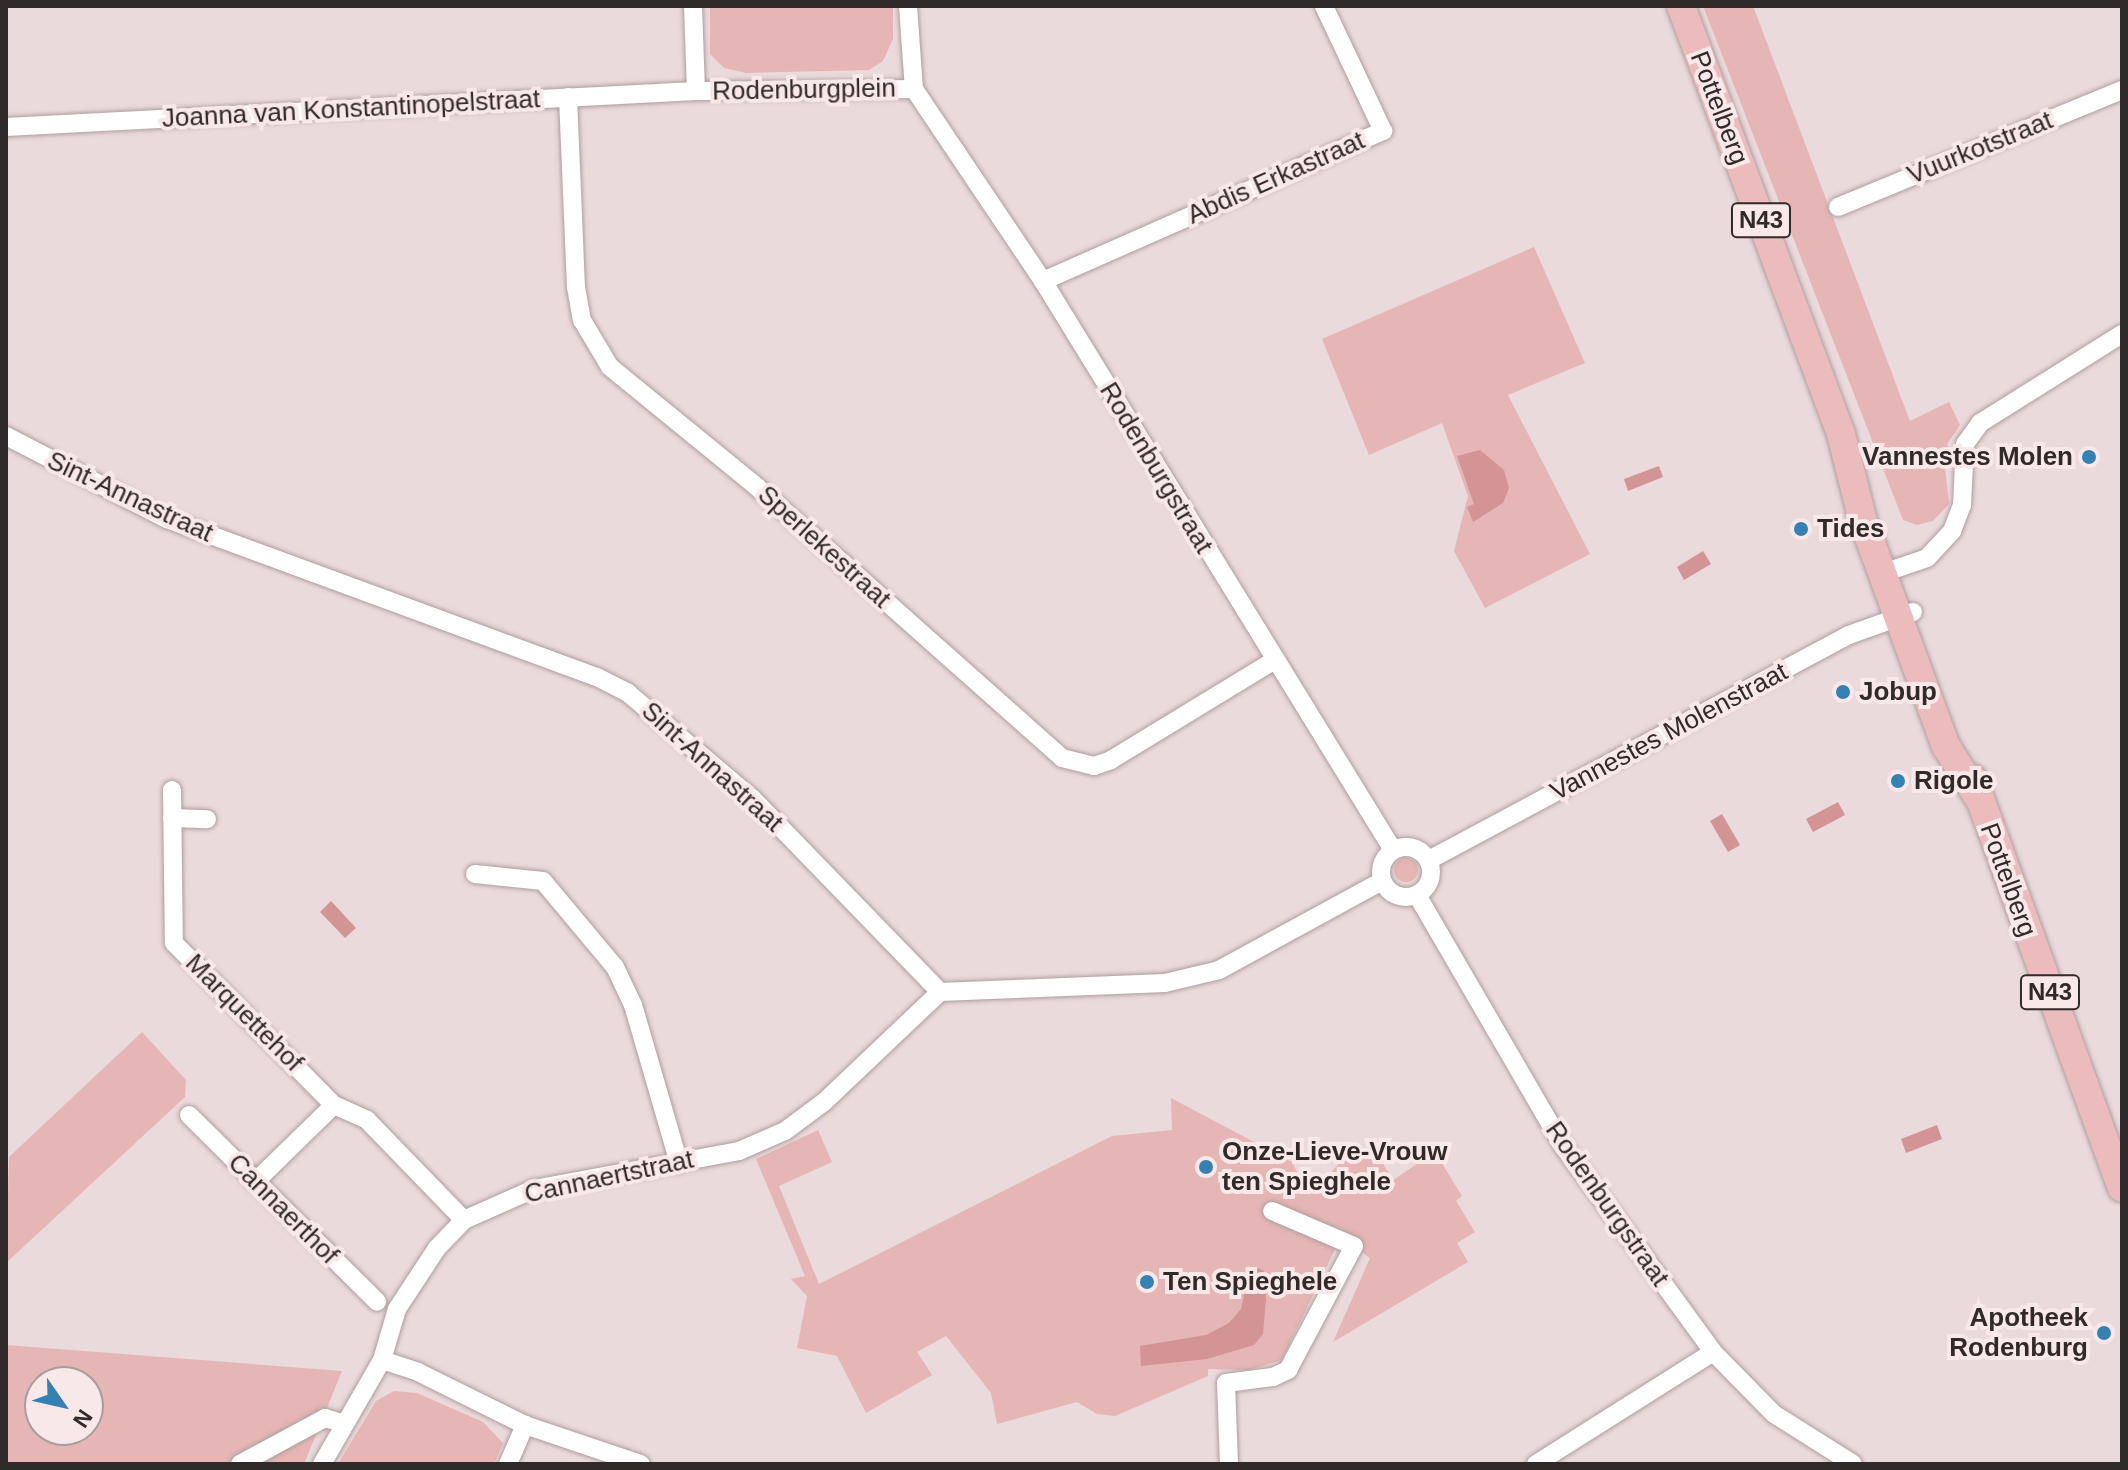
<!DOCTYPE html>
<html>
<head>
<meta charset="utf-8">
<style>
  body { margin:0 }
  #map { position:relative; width:2128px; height:1470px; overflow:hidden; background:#ebdadb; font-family:Arial,sans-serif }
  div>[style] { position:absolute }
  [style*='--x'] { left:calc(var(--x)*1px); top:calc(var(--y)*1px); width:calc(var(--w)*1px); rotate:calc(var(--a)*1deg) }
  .green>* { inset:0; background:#e6b5b6 }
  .round { border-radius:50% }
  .water>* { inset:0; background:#d29495 }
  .roads { filter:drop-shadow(0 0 2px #ae9e9e) drop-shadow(0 0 2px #ae9e9e) }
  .minor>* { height:18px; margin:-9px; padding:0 9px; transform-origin:9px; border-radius:9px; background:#fff }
  .minor>.ring { margin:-9px; padding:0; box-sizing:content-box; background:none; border:18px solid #fff; border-radius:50% }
  .primary>* { height:28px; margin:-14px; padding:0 14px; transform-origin:14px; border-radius:14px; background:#ebbbbd }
  .dots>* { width:22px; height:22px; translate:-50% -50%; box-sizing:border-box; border:4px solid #f9e8e8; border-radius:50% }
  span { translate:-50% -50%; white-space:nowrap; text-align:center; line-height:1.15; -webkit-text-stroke:8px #f9e8e8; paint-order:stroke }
  .shield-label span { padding:2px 6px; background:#f9e8e8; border:2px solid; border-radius:6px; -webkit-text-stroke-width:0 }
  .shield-label { font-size:24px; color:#312a2a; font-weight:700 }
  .street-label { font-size:26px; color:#312a2a }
  .poi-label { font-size:26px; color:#312a2a; font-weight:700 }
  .right { translate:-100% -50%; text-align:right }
  .left { translate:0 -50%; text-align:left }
  .frame { position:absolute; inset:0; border:8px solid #312a2a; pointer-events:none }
  .north { position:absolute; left:24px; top:1366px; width:80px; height:80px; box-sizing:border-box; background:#f9e8e8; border:2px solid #a99c9c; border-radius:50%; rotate:124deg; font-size:22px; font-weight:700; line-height:32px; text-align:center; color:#312a2a }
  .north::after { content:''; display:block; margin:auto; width:28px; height:36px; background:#3382b3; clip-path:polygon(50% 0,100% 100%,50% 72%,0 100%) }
</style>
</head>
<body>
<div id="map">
  <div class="green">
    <i style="clip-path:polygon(710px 6px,893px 6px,893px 39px,883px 61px,869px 70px,746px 73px,724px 68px,710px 54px)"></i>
    <i style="clip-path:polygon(1703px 6px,1753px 6px,1910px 421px,1949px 402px,1960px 425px,1948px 443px,1945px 467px,1949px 504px,1933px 521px,1917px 525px,1903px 520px)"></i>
    <i style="clip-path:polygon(1534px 247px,1585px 363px,1508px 395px,1590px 554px,1485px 608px,1454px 551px,1468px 496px,1442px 423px,1369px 455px,1322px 339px)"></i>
    <i class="round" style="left:1394px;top:858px;width:24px;height:24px"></i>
    <i style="clip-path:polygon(142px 1032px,186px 1080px,185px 1097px,6px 1263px,9px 1157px)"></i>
    <i style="clip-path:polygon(1171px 1098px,1292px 1162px,1305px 1187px,1327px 1177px,1342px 1160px,1375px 1151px,1393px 1180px,1435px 1152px,1462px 1196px,1456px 1201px,1475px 1232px,1457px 1243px,1468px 1262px,1333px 1342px,1370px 1258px,1341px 1237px,1282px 1360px,1249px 1370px,1208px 1369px,1208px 1376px,1115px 1416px,1097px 1414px,1077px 1402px,997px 1424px,991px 1393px,946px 1336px,917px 1352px,932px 1375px,866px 1413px,837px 1356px,797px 1348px,807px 1296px,791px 1279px,805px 1276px,756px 1159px,818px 1130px,832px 1162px,779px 1186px,819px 1284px,1112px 1136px,1172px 1130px)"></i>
    <i style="clip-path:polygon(evenodd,6px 1345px,342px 1371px,304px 1464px,6px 1464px,6px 1345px,40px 1382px,88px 1382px,88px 1430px,40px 1430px,40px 1382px)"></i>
    <i style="clip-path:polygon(394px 1391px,417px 1393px,483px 1422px,503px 1443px,494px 1464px,338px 1464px,376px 1401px)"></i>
  </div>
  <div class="water">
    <i style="clip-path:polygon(1480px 450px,1504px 470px,1509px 488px,1503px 503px,1473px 522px,1467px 507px,1474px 504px,1457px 456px)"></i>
    <i style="clip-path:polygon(1659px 466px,1663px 477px,1628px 491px,1624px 479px)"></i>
    <i style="clip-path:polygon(1703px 551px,1711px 564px,1684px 580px,1677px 567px)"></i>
    <i style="clip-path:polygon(1838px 802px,1845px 815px,1813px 832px,1806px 819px)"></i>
    <i style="clip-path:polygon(1722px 814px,1740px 845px,1728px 852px,1710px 821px)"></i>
    <i style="clip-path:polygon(331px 901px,356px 928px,345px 938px,320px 912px)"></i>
    <i style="clip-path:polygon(1937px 1125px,1942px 1139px,1906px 1153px,1901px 1139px)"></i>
    <i style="clip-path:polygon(1256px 1267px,1264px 1271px,1266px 1298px,1263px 1334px,1254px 1345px,1207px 1359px,1141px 1366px,1140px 1346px,1206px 1335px,1229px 1323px,1241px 1309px,1249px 1272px)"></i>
  </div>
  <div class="roads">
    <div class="minor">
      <i style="--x:693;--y:6;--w:85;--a:88"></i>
      <i style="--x:908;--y:6;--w:83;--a:85.9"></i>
      <i style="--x:914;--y:89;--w:231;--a:56.1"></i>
      <i style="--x:1043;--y:281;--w:668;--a:58.4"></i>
      <i style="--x:568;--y:97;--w:190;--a:87.6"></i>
      <i style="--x:576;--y:287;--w:34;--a:80"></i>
      <i style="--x:582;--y:320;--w:55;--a:59.2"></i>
      <i style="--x:610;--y:367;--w:190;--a:39.2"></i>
      <i style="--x:757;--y:487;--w:408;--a:41.6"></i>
      <i style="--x:1062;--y:758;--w:33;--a:14"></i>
      <i style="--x:1094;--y:766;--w:18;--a:-19"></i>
      <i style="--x:1111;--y:760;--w:190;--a:-31.4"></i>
      <i style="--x:6;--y:127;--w:691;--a:-2.99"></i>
      <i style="--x:696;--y:91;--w:218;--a:-0.5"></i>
      <i style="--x:1838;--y:207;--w:307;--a:-22.4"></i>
      <i style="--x:1043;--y:281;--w:372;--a:-23.8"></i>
      <i style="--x:1383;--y:131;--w:138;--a:-115.3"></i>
      <i style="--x:6;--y:436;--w:181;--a:27.3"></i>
      <i style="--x:167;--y:519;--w:458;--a:20.2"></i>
      <i style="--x:597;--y:677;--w:35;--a:27"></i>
      <i style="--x:628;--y:693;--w:162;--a:40.3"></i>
      <i style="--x:752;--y:798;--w:270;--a:45.9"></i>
      <i style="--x:940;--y:992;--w:225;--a:-2.3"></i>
      <i style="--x:1165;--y:983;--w:56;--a:-13.5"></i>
      <i style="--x:1219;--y:970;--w:186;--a:-28.6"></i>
      <i style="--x:1883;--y:573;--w:46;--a:-18.8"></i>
      <i style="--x:1927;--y:558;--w:37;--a:-47"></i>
      <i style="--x:1952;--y:531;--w:28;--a:-69"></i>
      <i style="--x:1962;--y:505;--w:61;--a:-87.2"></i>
      <i style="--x:1965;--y:444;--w:26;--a:-54"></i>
      <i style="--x:1980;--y:423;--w:168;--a:-32.1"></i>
      <i style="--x:172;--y:790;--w:153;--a:89.3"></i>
      <i style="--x:174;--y:943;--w:228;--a:45.4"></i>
      <i style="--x:172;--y:818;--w:35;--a:2"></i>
      <i class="ring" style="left:1381px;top:847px;width:32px;height:32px"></i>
      <i style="--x:1429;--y:860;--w:476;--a:-28.2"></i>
      <i style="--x:1849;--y:635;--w:68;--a:-19.8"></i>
      <i style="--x:475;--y:874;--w:68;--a:5.9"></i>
      <i style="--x:543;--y:881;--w:112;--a:50.1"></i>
      <i style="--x:615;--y:967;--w:42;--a:64.7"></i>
      <i style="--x:633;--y:1005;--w:165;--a:73.8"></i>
      <i style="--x:1417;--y:895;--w:290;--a:59.8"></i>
      <i style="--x:1563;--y:1146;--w:255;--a:53.9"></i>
      <i style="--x:1713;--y:1352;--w:87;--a:45.5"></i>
      <i style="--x:1774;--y:1414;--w:93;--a:32.3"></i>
      <i style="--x:189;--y:1115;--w:265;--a:44.8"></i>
      <i style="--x:255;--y:1182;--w:110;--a:-44.3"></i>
      <i style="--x:334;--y:1105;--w:36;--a:24"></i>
      <i style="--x:367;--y:1120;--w:139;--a:45.9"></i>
      <i style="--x:382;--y:1360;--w:38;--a:18"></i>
      <i style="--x:418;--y:1372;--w:119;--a:26.4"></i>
      <i style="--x:525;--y:1425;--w:122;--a:18.6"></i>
      <i style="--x:240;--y:1464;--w:97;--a:-28.4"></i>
      <i style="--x:325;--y:1418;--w:17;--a:17"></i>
      <i style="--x:322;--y:1464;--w:120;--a:-60"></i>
      <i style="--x:382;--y:1360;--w:53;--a:-73.6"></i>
      <i style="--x:397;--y:1309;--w:73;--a:-56.7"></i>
      <i style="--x:437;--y:1248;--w:39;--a:-46"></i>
      <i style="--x:464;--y:1220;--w:77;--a:-23.9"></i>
      <i style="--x:534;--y:1189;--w:208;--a:-10.5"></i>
      <i style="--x:739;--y:1151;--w:50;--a:-23.5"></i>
      <i style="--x:785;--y:1131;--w:49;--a:-36.6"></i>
      <i style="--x:824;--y:1102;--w:160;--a:-43.5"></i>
      <i style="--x:508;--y:1464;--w:43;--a:-66.4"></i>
      <i style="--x:1229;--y:1464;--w:81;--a:-92.1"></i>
      <i style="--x:1226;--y:1383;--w:47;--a:-7.3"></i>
      <i style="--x:1273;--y:1377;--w:17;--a:-25"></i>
      <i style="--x:1288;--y:1370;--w:140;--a:-62"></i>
      <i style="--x:1354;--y:1246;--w:89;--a:-156.9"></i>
      <i style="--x:1536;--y:1464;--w:209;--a:-32.3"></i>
    </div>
    <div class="primary">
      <i style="--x:1681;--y:6;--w:457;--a:69.5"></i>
      <i style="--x:1841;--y:434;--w:90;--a:75.8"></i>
      <i style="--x:1863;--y:521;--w:240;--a:69.8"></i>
      <i style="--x:1946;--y:746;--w:60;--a:57.9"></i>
      <i style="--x:1973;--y:779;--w:435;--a:70"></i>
    </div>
  </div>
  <div class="dots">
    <i style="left:2089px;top:457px;background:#3382b3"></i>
    <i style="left:1801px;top:529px;background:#3382b3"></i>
    <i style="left:1843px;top:692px;background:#3382b3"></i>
    <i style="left:1898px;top:781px;background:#3382b3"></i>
    <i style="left:1206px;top:1167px;background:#3382b3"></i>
    <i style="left:1147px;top:1282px;background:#3382b3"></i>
    <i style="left:2104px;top:1333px;background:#3382b3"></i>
  </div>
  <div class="shield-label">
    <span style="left:1761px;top:220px">N43</span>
    <span style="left:2050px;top:992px">N43</span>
  </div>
  <div class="street-label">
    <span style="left:804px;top:90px;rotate:-1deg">Rodenburgplein</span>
    <span style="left:1719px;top:108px;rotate:69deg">Pottelberg</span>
    <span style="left:351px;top:109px;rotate:-3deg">Joanna van Konstantinopelstraat</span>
    <span style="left:1980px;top:148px;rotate:-22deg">Vuurkotstraat</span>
    <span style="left:1276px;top:178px;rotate:-24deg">Abdis Erkastraat</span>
    <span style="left:1156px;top:468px;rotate:59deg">Rodenburgstraat</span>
    <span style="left:130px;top:497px;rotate:25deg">Sint-Annastraat</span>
    <span style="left:824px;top:547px;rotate:42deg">Sperlekestraat</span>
    <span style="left:1669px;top:732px;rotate:-28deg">Vannestes Molenstraat</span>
    <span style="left:712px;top:767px;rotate:42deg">Sint-Annastraat</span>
    <span style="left:2008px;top:880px;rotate:70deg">Pottelberg</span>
    <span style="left:244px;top:1013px;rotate:45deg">Marquettehof</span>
    <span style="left:609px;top:1177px;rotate:-12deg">Cannaertstraat</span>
    <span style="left:1607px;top:1204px;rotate:55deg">Rodenburgstraat</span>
    <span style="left:283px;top:1209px;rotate:45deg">Cannaerthof</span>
  </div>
  <div class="poi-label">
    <span class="right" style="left:2073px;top:457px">Vannestes Molen</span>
    <span class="left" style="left:1817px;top:529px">Tides</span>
    <span class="left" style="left:1859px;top:692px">Jobup</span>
    <span class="left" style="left:1914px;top:781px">Rigole</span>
    <span class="left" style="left:1222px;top:1167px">Onze-Lieve-Vrouw<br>ten Spieghele</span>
    <span class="left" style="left:1163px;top:1282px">Ten Spieghele</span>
    <span class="right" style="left:2088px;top:1333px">Apotheek<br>Rodenburg</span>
  </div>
  <div class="frame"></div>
  <div class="north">N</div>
</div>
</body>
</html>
